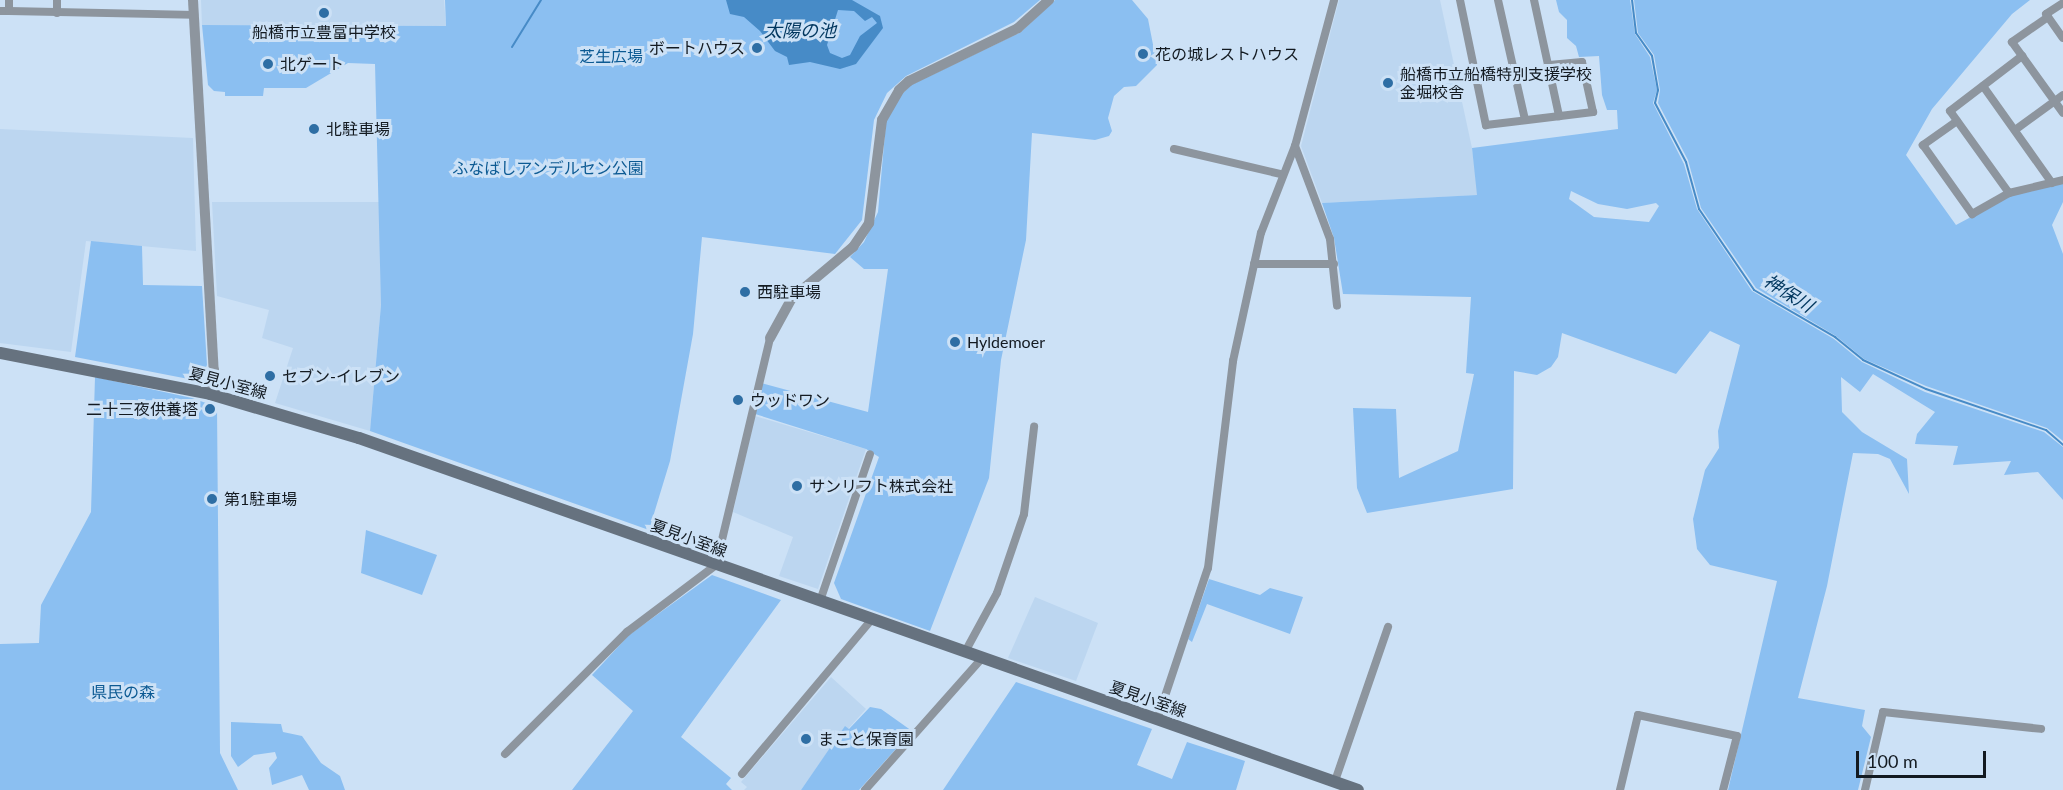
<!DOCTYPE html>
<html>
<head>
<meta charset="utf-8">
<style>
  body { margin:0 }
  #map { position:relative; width:2063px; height:790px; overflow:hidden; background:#cce1f6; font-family:Lato,"Noto Sans JP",sans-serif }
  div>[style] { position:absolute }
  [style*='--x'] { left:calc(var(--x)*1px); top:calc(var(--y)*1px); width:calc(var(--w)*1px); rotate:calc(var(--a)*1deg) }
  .built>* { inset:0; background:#bcd6f0 }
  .green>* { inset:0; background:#8bbff1 }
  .water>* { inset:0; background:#478bc7 }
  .stream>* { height:2px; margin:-1px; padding:0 1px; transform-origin:1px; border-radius:1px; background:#478bc7 }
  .minor>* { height:8px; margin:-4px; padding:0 4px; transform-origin:4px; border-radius:4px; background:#8d959e }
  .tertiary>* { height:10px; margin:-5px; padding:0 5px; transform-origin:5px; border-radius:5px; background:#8d959e }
  .secondary>* { height:12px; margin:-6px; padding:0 6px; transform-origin:6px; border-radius:6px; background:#66727f }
  .dots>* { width:16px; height:16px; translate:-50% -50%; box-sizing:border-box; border:3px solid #cce1f6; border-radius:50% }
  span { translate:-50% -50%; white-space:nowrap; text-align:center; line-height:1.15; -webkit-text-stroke:6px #cce1f6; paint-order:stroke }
  .poi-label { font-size:16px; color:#131a21 }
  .right { translate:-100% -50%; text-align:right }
  .left { translate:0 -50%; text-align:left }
  .park-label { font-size:16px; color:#0c5a93 }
  .street-label { font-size:16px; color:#131a21 }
  .water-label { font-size:18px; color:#00365e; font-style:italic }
  .scale { position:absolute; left:1856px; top:751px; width:130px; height:27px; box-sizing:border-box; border:3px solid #131a21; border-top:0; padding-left:8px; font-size:18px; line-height:21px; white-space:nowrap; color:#131a21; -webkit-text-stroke:4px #cce1f6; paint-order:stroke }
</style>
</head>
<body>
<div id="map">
  <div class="built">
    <i style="clip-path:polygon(201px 0,444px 0,446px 26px,202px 25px)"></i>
    <i style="clip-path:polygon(1339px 0,1440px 0,1472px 148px,1478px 195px,1322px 203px,1301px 146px)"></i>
    <i style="clip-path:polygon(0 129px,193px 138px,196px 251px,86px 241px,71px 352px,0 343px)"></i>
    <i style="clip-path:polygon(212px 202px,380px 202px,381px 305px,370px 431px,275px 403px,293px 348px,262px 338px,269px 310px,217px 296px)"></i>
    <i style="clip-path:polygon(755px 416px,866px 449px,818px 589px,779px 576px,793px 537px,733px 512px)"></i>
    <i style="clip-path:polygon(1035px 597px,1098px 623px,1076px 681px,1008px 658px)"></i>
    <i style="clip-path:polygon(831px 677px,866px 709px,848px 729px,845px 727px,801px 790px,744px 790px,747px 787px,741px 782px)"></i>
  </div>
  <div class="green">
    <i style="clip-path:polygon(445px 0,1040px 0,1014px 22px,906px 76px,887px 93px,874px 120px,862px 220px,835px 254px,702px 237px,693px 334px,670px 461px,649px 530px,370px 431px,381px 305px,375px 64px,348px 63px,306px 88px,264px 88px,263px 96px,225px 96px,225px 92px,214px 91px,208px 85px,202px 25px,446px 26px)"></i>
    <i style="clip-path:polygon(1055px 0,1132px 0,1148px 19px,1157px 65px,1136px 86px,1124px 87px,1114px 96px,1108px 118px,1112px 131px,1109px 136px,1095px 140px,1032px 133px,1026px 240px,1001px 360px,989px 478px,930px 631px,841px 599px,834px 583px,879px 457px,866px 449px,752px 413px,761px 383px,868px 412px,888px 269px,864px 269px,850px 257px,864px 242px,878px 212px,886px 122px,896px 100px,911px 85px,1021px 32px)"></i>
    <i style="clip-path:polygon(evenodd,1556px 0,1630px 0,1635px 34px,1650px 57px,1657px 90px,1653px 103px,1684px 164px,1697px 209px,1752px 291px,1834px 339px,1862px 362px,1925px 392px,2044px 432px,2063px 447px,2063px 500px,2038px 472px,2004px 475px,2011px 461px,1953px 465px,1958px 446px,1915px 444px,1917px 434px,1935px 412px,1873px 374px,1860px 392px,1841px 377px,1842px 412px,1862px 432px,1907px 459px,1909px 494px,1890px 459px,1878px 454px,1853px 453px,1827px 586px,1798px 698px,1865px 710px,1862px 726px,1871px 737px,1858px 790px,1728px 790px,1777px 581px,1710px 565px,1697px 549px,1693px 519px,1705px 470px,1719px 448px,1718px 431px,1740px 345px,1710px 331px,1676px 374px,1562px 333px,1558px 357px,1551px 367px,1537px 375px,1514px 371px,1513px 489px,1367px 513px,1357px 488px,1353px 408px,1396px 409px,1399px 478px,1458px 451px,1474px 374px,1466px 373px,1471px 297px,1343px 294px,1334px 238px,1322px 203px,1477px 195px,1472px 148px,1618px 129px,1617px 110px,1607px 110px,1602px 95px,1599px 56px,1579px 57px,1576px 46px,1567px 38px,1567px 20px,1559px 12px,1556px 0,1571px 191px,1598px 204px,1627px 209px,1656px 203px,1659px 206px,1649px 222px,1594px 217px,1569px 199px,1571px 191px)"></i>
    <i style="clip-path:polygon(1634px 0,2030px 0,2012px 14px,1932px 109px,1906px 155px,1956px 225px,2014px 194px,2063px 183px,2063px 202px,2052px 225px,2063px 254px,2063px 441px,2047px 428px,1926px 386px,1864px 359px,1836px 336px,1756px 288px,1701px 208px,1688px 160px,1658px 103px,1660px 90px,1654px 55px,1638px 33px)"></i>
    <i style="clip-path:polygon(91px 241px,142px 246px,143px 285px,202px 286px,207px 365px,199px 381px,75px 357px)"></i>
    <i style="clip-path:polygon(95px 377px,192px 398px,217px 407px,220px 753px,238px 790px,0 790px,0 644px,39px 643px,41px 605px,91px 512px)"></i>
    <i style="clip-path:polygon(366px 530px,437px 555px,422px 595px,361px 573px)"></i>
    <i style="clip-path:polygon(712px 575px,781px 600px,681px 737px,731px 778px,726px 784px,732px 790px,572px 790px,633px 711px,592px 675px,629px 635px)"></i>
    <i style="clip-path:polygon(1209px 579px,1260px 595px,1270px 588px,1303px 597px,1290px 634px,1207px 604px,1192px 642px,1188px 639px)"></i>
    <i style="clip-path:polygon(1016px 682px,1152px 729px,1137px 765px,1172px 779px,1187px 742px,1245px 761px,1236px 790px,943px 790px)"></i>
    <i style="clip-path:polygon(870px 707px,881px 709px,912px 731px,859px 790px,801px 790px,845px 726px,849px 729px)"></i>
    <i style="clip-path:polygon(231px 722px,281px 724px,283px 732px,302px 736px,321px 763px,340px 776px,345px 790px,309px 790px,302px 775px,272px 785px,269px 768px,277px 758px,275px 752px,254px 755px,238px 767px,231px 756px)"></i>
  </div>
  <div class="water">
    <i style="clip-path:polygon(evenodd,726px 0,852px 0,880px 16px,883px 28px,856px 64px,840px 69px,810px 62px,789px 65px,787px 57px,775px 51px,760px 31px,744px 17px,730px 14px,726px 0,838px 10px,854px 11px,865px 21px,872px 17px,877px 23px,860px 36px,850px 55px,842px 58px,830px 53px,827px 45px,838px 10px)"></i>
  </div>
  <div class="stream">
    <i style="--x:1632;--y:0;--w:33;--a:83"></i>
    <i style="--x:1636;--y:33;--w:28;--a:55"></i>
    <i style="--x:1652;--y:56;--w:35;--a:80"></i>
    <i style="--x:1658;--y:90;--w:13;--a:103"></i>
    <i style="--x:1655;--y:103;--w:67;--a:62.3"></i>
    <i style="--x:1686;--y:162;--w:49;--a:74.5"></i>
    <i style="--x:1699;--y:209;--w:98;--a:55.8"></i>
    <i style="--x:1754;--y:290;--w:94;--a:30.1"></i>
    <i style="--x:1835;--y:337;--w:36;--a:39"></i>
    <i style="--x:1863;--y:360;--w:69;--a:24.7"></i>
    <i style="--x:1926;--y:389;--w:127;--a:18.9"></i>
    <i style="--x:2046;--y:430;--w:23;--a:41"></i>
    <i style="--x:512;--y:47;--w:55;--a:-58.3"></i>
  </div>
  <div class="minor">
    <i style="--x:57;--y:0;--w:13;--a:90"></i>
    <i style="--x:1460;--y:0;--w:128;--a:78.3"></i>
    <i style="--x:1486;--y:125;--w:108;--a:-6.9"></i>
    <i style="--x:1593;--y:112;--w:51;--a:-102.4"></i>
    <i style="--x:1582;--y:62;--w:33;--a:175"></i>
    <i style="--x:1498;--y:0;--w:123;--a:77.3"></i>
    <i style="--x:1534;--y:0;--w:119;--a:77.8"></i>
    <i style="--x:2063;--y:3;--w:20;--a:147"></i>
    <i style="--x:2046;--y:14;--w:29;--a:55"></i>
    <i style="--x:0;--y:11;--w:9;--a:0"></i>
    <i style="--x:9;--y:11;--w:11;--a:-90"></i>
    <i style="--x:9;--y:11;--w:185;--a:1.2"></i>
    <i style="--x:2048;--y:17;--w:44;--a:145.2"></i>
    <i style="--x:2012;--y:42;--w:87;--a:54.3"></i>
    <i style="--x:1983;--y:86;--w:119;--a:54.6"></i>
    <i style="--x:1957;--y:121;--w:42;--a:144.8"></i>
    <i style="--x:1923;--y:145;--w:85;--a:54.6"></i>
    <i style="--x:1972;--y:214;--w:43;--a:-29.6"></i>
    <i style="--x:2009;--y:193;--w:56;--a:-13.5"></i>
    <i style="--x:2015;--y:130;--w:59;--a:-36.1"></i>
    <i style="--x:1295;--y:146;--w:99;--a:69.4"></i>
    <i style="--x:1330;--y:239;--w:67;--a:84"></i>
    <i style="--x:1174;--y:149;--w:110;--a:13.2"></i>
    <i style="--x:2009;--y:193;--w:101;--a:-125.7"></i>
    <i style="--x:1950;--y:111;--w:91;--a:-37.4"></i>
    <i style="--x:1254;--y:264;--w:80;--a:0"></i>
    <i style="--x:820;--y:601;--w:155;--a:-71.2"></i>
    <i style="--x:965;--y:652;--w:67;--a:-61.5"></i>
    <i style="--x:997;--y:593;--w:83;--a:-71.1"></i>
    <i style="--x:1024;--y:514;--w:88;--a:-83.4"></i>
    <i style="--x:1157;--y:720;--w:160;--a:-71.5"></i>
    <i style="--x:1208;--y:568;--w:209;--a:-83.1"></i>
    <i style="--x:1233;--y:361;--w:131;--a:-77.7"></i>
    <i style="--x:1261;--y:233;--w:93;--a:-68.7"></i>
    <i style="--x:1295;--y:146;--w:151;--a:-75"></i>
    <i style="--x:505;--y:754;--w:173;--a:-45"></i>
    <i style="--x:627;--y:632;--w:111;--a:-37"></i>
    <i style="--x:716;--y:565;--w:233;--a:-76.6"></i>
    <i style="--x:742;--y:774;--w:202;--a:-50"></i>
    <i style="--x:1335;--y:781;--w:163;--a:-71"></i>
    <i style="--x:865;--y:790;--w:176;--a:-48.4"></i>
    <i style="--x:1620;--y:790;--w:77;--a:-76.5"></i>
    <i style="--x:1638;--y:715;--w:101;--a:12"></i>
    <i style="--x:1737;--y:736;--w:56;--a:104.5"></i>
    <i style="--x:1865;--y:790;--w:80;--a:-77"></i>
    <i style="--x:1883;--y:712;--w:159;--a:6.1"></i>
  </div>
  <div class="tertiary">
    <i style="--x:193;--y:0;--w:371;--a:86.8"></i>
    <i style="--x:214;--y:370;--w:24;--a:99"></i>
    <i style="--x:770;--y:338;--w:46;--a:-61.2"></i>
    <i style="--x:792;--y:298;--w:80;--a:-39.9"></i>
    <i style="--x:853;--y:247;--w:29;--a:-56"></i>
    <i style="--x:869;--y:223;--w:104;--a:-82.8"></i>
    <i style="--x:882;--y:120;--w:34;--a:-60"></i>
    <i style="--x:899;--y:90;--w:13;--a:-42"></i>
    <i style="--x:909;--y:81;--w:121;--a:-25.9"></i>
    <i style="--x:1018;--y:28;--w:42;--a:-42.1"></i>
  </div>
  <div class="secondary">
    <i style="--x:0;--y:353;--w:214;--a:11"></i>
    <i style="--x:210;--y:394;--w:155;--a:16.5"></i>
    <i style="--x:359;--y:438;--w:1059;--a:19.41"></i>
  </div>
  <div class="dots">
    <i style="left:324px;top:13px;background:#2e6ea4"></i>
    <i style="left:757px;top:48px;background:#2e6ea4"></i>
    <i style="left:1143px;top:54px;background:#2e6ea4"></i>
    <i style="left:268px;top:64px;background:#2e6ea4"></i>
    <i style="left:1388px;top:83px;background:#2e6ea4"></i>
    <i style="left:314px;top:129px;background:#2e6ea4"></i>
    <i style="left:745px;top:292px;background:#2e6ea4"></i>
    <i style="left:955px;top:342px;background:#2e6ea4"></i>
    <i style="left:270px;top:376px;background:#2e6ea4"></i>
    <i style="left:738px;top:400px;background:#2e6ea4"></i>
    <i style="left:210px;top:409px;background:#2e6ea4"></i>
    <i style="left:797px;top:486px;background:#2e6ea4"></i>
    <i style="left:212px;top:499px;background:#2e6ea4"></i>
    <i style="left:806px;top:739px;background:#2e6ea4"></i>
  </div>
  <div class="poi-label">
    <span style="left:324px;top:32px">船橋市立豊富中学校</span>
    <span class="right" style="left:745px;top:48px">ボートハウス</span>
    <span class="left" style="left:1155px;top:54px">花の城レストハウス</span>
    <span class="left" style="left:280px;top:64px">北ゲート</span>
    <span class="left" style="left:1400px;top:83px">船橋市立船橋特別支援学校<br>金堀校舎</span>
    <span class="left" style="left:326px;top:129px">北駐車場</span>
    <span class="left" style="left:757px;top:292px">西駐車場</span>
    <span class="left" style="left:967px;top:342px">Hyldemoer</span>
    <span class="left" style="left:282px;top:376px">セブン-イレブン</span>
    <span class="left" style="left:750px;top:400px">ウッドワン</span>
    <span class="right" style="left:198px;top:409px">二十三夜供養塔</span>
    <span class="left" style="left:809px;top:486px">サンリフト株式会社</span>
    <span class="left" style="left:224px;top:499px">第1駐車場</span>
    <span class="left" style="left:818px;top:739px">まこと保育園</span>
  </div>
  <div class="park-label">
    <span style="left:611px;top:56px">芝生広場</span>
    <span style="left:548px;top:168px">ふなばしアンデルセン公園</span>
    <span style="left:123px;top:692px">県民の森</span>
  </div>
  <div class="street-label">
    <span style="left:228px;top:383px;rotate:15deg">夏見小室線</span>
    <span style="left:689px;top:538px;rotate:20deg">夏見小室線</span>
    <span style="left:1148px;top:699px;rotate:19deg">夏見小室線</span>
  </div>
  <div class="water-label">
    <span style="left:800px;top:30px">太陽の池</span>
    <span style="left:1789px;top:293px;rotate:32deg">神保川</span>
  </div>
  <div class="scale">100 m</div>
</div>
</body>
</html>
